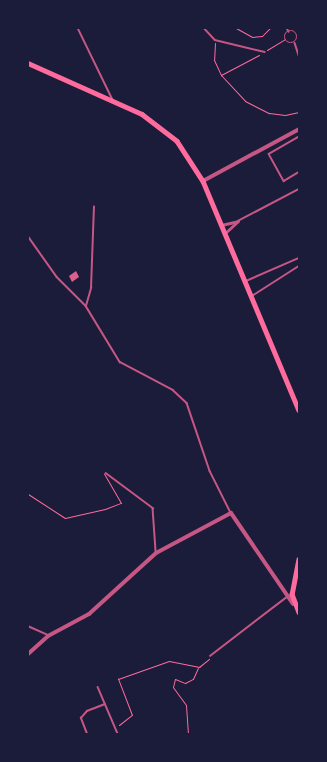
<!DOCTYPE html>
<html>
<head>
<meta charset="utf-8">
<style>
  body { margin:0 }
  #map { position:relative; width:327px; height:762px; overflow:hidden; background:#1b1b3a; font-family:"Nunito Sans",sans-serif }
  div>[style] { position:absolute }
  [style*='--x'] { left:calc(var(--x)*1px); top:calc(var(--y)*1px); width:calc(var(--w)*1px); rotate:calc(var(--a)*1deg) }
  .building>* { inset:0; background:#dd5f8e }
  .path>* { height:1px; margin:-0.5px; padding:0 0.5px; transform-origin:0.5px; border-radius:0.5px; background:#ff6b9d }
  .service>* { height:1.5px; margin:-0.75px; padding:0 0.75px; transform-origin:0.75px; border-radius:0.75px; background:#c65784 }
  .service>.ring { margin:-0.75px; padding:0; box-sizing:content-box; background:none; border:1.5px solid #c65784; border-radius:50% }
  .minor>* { height:3px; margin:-1.5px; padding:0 1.5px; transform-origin:1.5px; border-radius:1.5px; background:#c65784 }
  .tertiary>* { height:4px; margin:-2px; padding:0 2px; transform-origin:2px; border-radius:2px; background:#c65784 }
  .secondary>* { height:4.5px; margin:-2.25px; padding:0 2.25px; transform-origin:2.25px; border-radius:2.25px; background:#ff6b9d }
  span { translate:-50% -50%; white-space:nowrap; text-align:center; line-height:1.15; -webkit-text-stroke:3.5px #1b1b3a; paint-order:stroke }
  .frame { position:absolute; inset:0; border:29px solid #1b1b3a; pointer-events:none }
</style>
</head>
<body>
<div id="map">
  <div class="building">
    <i style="clip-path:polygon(76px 271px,79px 277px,72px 282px,69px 276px)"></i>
  </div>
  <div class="path">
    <i style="--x:236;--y:28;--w:18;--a:29"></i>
    <i style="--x:252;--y:37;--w:10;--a:-6"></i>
    <i style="--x:262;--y:36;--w:11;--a:-45"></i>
    <i style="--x:215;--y:43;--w:17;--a:93"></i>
    <i style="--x:214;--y:60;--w:17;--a:65"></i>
    <i style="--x:221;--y:75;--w:35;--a:47"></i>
    <i style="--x:245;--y:101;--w:27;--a:27"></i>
    <i style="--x:269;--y:113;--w:16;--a:7"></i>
    <i style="--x:285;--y:115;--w:14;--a:-12"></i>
    <i style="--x:267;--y:50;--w:21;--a:-31"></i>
    <i style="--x:221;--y:75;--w:43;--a:-27.8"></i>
    <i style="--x:28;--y:494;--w:44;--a:33"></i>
    <i style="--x:65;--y:518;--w:41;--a:-12.7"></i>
    <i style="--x:105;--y:509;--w:17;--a:-21"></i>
    <i style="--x:121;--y:503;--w:34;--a:-120"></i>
    <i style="--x:119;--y:725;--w:16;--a:-38"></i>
    <i style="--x:132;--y:715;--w:39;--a:-111"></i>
    <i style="--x:118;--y:679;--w:54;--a:-19.4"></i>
    <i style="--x:169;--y:661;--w:31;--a:11"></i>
    <i style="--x:199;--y:667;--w:13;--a:-39"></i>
    <i style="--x:188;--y:734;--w:29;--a:-94"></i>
    <i style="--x:186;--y:705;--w:22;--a:-126"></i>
    <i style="--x:173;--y:687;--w:8;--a:-76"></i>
    <i style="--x:175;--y:679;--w:11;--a:22"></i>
    <i style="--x:185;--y:683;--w:9;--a:-27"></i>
    <i style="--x:193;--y:679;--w:12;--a:-66"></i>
  </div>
  <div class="service">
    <i style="--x:78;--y:28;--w:80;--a:64.1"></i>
    <i style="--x:204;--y:28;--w:16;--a:47"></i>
    <i style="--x:215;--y:40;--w:51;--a:13.5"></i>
    <i style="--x:287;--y:28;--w:4;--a:63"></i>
    <i class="ring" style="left:285px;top:31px;width:10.5px;height:10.5px"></i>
    <i style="--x:295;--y:43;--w:13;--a:72"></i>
    <i style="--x:299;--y:137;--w:34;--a:150"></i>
    <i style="--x:269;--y:154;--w:31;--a:61"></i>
    <i style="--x:284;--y:181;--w:17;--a:-31"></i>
    <i style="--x:238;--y:221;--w:69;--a:-27.7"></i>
    <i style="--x:28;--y:236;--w:50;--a:54.7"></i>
    <i style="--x:57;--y:277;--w:41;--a:45"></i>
    <i style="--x:86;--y:306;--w:66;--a:58.7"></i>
    <i style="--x:120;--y:362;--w:60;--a:27.8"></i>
    <i style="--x:173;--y:390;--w:19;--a:43"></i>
    <i style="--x:187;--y:403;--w:72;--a:71.3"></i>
    <i style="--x:210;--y:471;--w:47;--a:63.4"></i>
    <i style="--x:246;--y:281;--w:58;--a:-23.5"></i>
    <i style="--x:252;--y:296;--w:56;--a:-32.6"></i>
    <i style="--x:86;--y:306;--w:19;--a:-74"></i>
    <i style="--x:91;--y:288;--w:81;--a:-87.9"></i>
    <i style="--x:106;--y:473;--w:59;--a:36.7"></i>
    <i style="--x:153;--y:508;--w:43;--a:86"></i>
    <i style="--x:28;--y:626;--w:22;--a:24"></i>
    <i style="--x:210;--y:656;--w:97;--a:-37.5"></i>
    <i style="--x:98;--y:687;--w:51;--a:66.9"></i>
    <i style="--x:87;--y:734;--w:17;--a:-111"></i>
    <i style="--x:81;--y:718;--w:9;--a:-49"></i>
    <i style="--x:87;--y:711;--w:19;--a:-21"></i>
  </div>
  <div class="minor">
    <i style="--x:221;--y:225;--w:17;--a:-13"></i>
    <i style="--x:238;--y:221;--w:18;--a:137"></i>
  </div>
  <div class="tertiary">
    <i style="--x:203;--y:181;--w:109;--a:-28.4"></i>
    <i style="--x:28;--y:654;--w:27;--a:-42"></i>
    <i style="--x:48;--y:636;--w:47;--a:-28.2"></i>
    <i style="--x:89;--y:614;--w:91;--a:-42.3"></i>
    <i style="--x:156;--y:553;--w:85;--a:-28.1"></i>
    <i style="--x:231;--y:513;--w:110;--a:55.7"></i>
  </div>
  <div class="secondary">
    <i style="--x:28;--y:63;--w:125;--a:24.1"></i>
    <i style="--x:142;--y:114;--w:44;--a:37.6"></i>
    <i style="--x:177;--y:141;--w:48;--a:57"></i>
    <i style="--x:203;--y:181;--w:248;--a:67.3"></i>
    <i style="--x:299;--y:559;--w:36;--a:101"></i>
    <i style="--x:292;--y:594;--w:19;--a:69"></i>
  </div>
  <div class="frame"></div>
</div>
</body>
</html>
